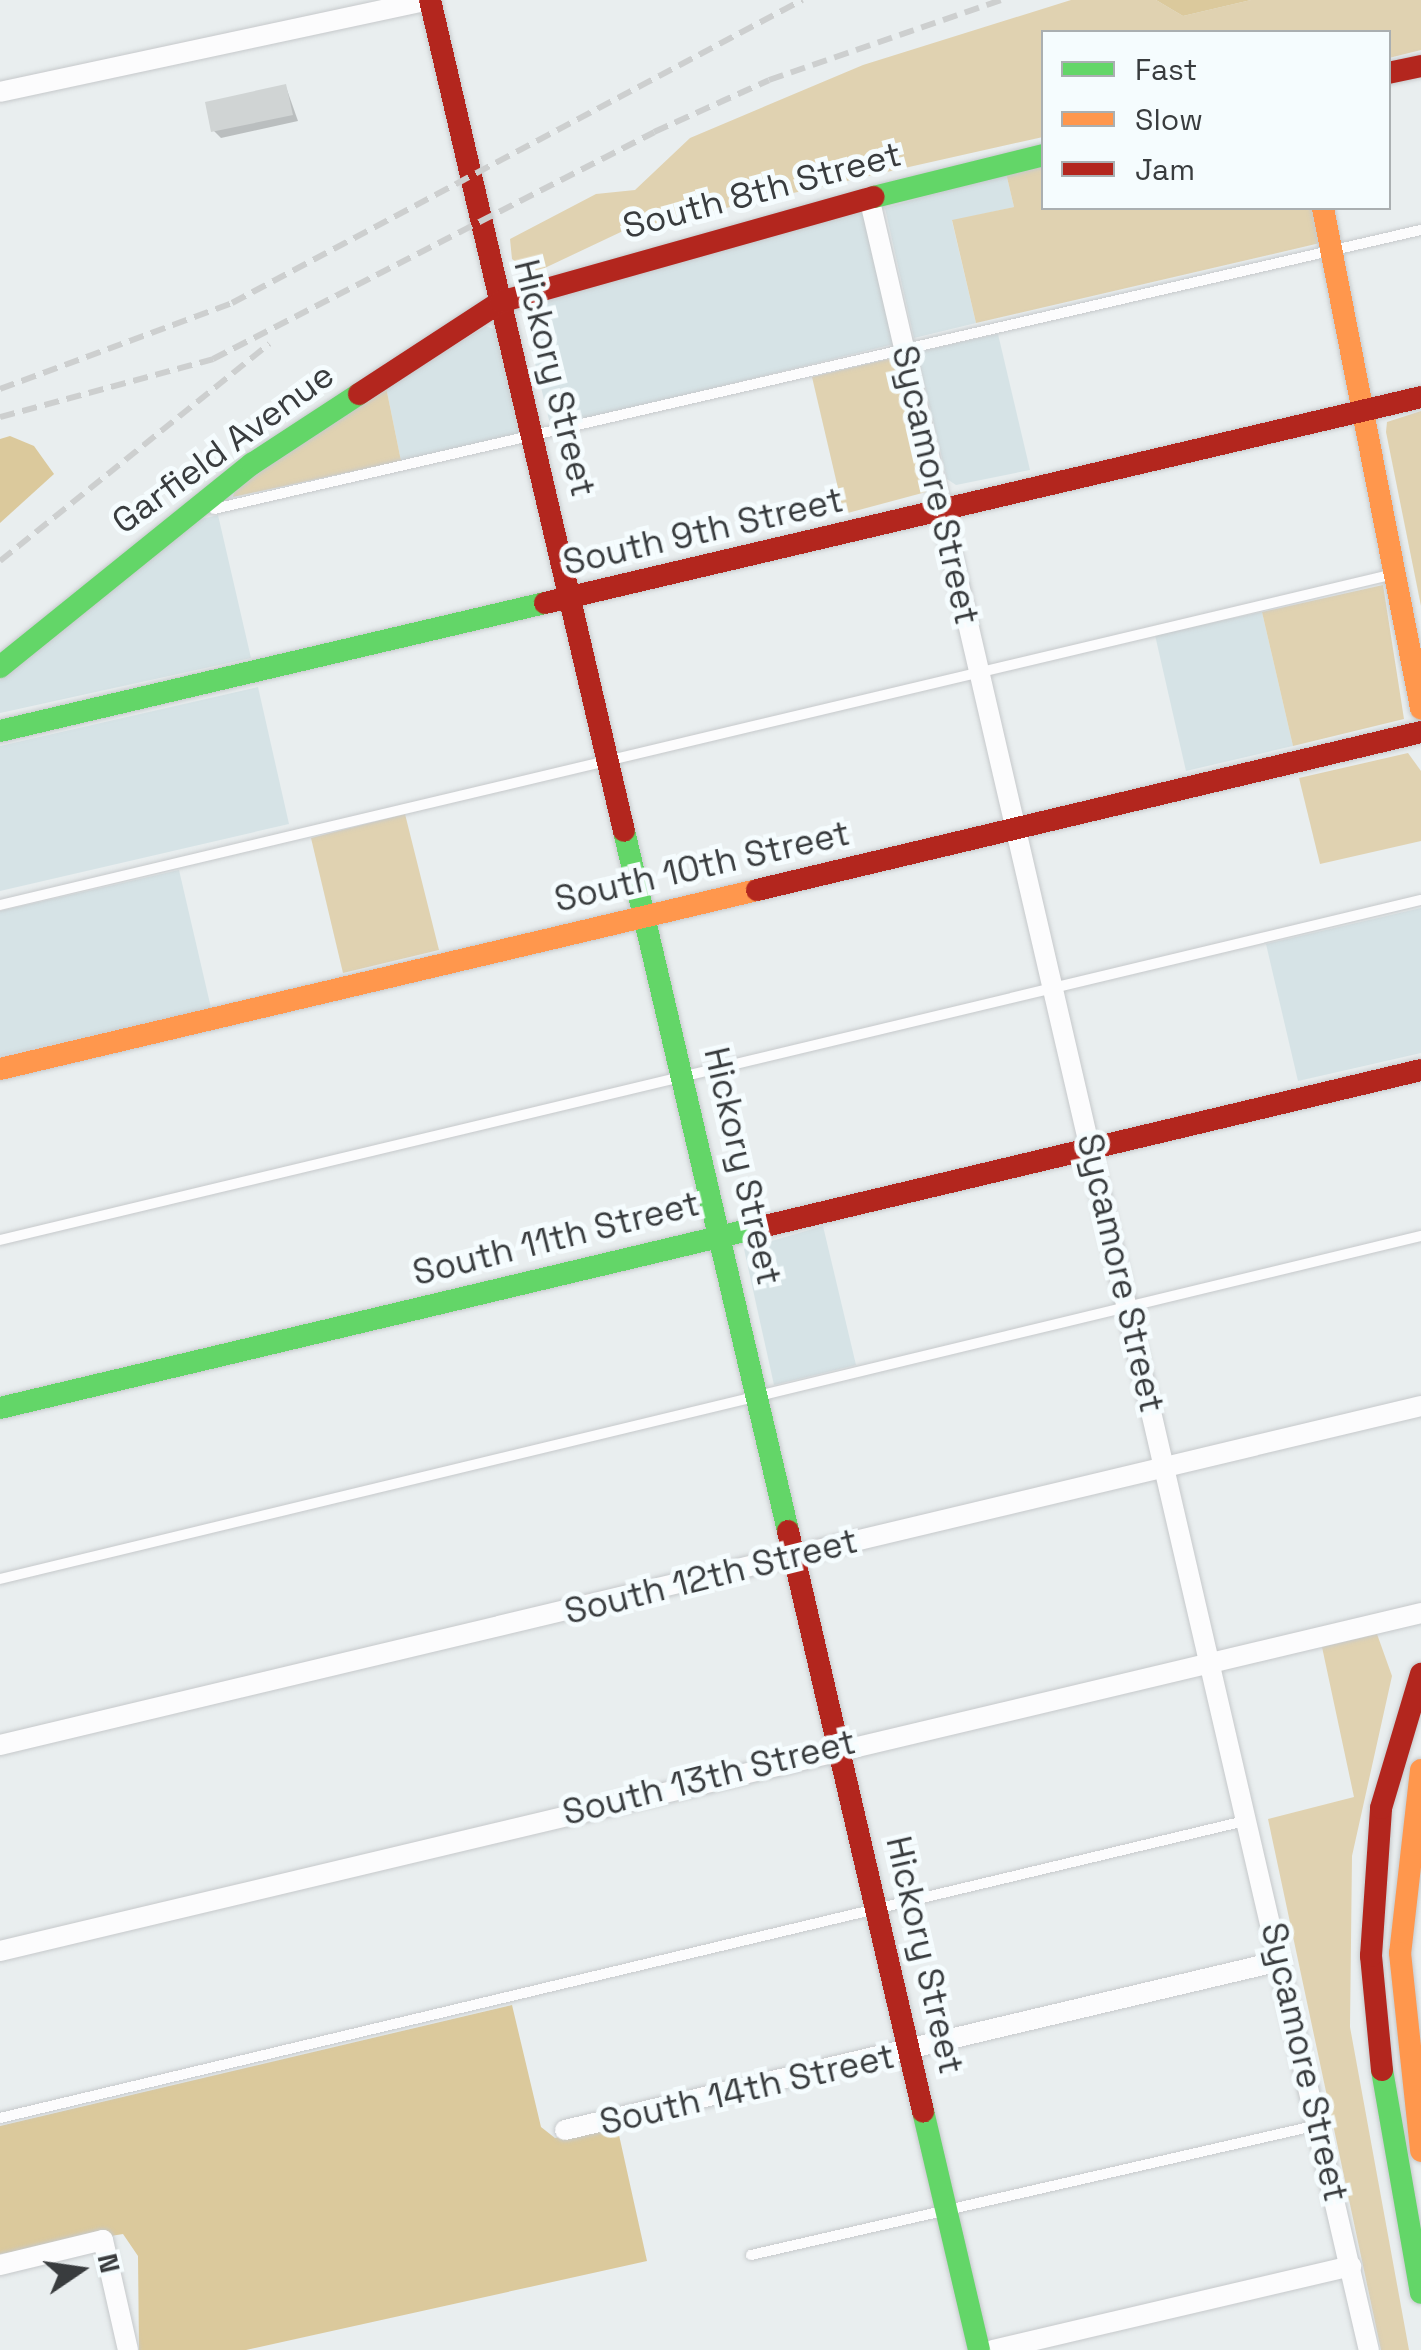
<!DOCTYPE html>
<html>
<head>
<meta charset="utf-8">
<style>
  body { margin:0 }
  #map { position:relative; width:1421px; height:2350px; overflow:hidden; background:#e9eeef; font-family:"Space Grotesk",sans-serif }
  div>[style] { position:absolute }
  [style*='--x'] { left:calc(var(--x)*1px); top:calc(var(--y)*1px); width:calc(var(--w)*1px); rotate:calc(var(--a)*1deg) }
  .built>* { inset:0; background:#d6e3e6 }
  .green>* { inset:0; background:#e0d2b1 }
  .forest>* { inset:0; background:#dbc99c }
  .shadow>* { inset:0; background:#0003 }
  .building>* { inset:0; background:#d0d4d4 }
  .roads { filter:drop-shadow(0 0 2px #c6c9cb) drop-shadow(0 0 2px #c6c9cb) }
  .lane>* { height:10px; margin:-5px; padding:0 5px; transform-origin:5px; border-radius:5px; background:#fcfcfd }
  .street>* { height:20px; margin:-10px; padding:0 10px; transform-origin:10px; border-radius:10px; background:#fcfcfd }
  .fast>* { height:22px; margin:-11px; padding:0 11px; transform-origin:11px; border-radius:11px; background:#63d668 }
  .slow>* { height:22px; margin:-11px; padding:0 11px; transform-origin:11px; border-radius:11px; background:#ff974d }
  .jam>* { height:22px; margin:-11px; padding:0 11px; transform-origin:11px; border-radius:11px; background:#b3261e }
  .rail>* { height:6px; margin-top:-3px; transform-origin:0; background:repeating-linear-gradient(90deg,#cdcfcf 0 15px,transparent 0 23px) }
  span { translate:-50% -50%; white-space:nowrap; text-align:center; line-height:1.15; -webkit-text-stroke:10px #f5fcfe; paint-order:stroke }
  .street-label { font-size:35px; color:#393c3e }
  .legend { position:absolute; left:1041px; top:30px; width:350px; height:180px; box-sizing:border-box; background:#f5fcfe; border:2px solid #aaafb1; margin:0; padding:12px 18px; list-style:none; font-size:30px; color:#393c3e }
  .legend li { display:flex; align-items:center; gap:20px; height:50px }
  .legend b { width:50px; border:2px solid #aaafb1 }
  .north { position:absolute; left:30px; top:2220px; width:100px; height:100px; -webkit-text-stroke:8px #f5fcfe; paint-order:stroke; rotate:77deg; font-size:28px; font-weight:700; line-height:40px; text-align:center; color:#393c3e }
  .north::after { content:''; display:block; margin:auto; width:35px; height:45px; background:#393c3e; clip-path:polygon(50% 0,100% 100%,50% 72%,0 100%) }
</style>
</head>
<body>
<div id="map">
  <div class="built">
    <i style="clip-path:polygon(1006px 173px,1014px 207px,952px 221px,976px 323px,914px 338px,885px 208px)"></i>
    <i style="clip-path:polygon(863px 211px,894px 344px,551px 428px,525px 322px,543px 299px)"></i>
    <i style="clip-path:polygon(486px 326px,496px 330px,520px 436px,401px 461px,386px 387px)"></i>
    <i style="clip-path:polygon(998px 334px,1030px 470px,956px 485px,947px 479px,917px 352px)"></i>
    <i style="clip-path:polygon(218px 515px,251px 658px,0 713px,0 680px,193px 521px)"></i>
    <i style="clip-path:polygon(1262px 612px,1293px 746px,1186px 771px,1155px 635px)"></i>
    <i style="clip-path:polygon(258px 687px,289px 824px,0 891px,0 746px)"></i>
    <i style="clip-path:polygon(179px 870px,211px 1008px,0 1056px,0 911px)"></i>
    <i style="clip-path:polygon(1421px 908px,1421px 1053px,1298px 1081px,1266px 944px)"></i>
    <i style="clip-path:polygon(823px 1226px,856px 1365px,774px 1385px,744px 1249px)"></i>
  </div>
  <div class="green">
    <i style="clip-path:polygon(1071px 0,1156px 0,1183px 16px,1251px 0,1421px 0,1421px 50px,1389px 58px,1388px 32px,1044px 32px,1043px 137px,623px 231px,532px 274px,512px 259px,510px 239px,596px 194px,635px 190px,690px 138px,863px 65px)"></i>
    <i style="clip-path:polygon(1043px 164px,1044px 208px,1314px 208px,1320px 243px,976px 323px,952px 220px,1014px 207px,1006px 173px)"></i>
    <i style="clip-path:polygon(897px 357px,926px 492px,844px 514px,812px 377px)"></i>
    <i style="clip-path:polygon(386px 387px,401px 461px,233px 497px,235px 488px)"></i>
    <i style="clip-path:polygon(1421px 411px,1421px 606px,1386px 432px,1387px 422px)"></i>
    <i style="clip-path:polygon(1383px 585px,1404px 719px,1293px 746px,1262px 612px)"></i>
    <i style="clip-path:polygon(1408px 753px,1421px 771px,1421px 841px,1320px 864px,1299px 778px)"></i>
    <i style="clip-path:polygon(405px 814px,439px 950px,343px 973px,311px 838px)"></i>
    <i style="clip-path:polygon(1377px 1634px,1392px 1676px,1352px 1856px,1350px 2027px,1409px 2350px,1381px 2350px,1268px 1819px,1354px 1797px,1322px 1647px)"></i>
  </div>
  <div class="forest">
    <i style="clip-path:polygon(1156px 0,1251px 0,1183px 16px)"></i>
    <i style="clip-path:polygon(10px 436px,34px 446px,54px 474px,0 523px,0 439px)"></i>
    <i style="clip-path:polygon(512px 2005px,541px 2127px,555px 2138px,617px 2126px,647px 2261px,246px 2350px,139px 2350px,138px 2256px,123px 2234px,0 2254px,0 2126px)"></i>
  </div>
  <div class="shadow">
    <i style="clip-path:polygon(286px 87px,298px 121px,221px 138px,214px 131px)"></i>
  </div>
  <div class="building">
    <i style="clip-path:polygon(286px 84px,293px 115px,211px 132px,205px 102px)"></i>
  </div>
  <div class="roads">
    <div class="lane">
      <i style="--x:214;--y:509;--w:1239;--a:-13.02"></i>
      <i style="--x:0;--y:905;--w:1429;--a:-13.36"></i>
      <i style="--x:0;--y:1240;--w:1461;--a:-13.46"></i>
      <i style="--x:0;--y:1579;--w:1462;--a:-13.57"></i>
      <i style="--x:0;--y:2118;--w:1284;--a:-13.42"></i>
      <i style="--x:751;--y:2255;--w:582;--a:-12.91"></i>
    </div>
    <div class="street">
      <i style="--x:0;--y:92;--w:440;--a:-12.1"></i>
      <i style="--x:869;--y:197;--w:2210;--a:76.93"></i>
      <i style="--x:0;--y:1745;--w:1461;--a:-13.42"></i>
      <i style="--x:0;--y:1951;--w:1461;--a:-13.38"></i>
      <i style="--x:565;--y:2130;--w:735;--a:-13.3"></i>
      <i style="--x:0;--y:2265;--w:106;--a:-13.6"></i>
      <i style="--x:103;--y:2240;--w:113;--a:77.2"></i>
      <i style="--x:993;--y:2350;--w:368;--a:-13.2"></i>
    </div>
    <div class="fast">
      <i style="--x:874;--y:197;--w:175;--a:-13.9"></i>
      <i style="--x:0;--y:667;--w:324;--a:-38.9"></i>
      <i style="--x:252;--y:464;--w:128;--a:-33.2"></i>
      <i style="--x:0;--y:731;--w:560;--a:-13.22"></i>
      <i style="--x:624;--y:831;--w:719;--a:76.81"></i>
      <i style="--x:0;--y:1408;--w:782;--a:-13.38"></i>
      <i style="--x:1382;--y:2070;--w:226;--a:80.1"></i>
      <i style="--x:923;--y:2111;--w:245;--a:76.8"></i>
    </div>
    <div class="slow">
      <i style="--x:1323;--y:208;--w:510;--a:78.91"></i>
      <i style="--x:0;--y:1069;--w:778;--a:-13.3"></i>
      <i style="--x:1421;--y:1770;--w:184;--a:96.5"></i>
      <i style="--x:1400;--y:1953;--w:199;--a:83.9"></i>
    </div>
    <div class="jam">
      <i style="--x:430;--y:0;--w:853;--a:76.86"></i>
      <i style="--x:1388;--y:73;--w:34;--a:-12"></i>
      <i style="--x:359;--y:394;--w:168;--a:-33.1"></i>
      <i style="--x:500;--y:302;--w:388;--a:-15.7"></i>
      <i style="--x:545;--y:603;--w:900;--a:-13.23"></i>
      <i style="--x:757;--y:890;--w:683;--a:-13.38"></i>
      <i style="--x:761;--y:1227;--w:678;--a:-13.38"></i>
      <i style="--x:788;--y:1531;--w:596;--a:76.9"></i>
      <i style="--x:1382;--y:2070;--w:115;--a:-95.5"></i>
      <i style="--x:1371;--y:1956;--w:148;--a:-86.1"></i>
      <i style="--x:1381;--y:1808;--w:140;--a:-73.4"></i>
    </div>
  </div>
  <div class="rail">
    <i style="--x:0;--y:389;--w:247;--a:-20.3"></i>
    <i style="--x:232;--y:303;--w:646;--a:-27.99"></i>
    <i style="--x:0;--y:417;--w:221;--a:-15.2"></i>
    <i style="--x:213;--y:359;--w:496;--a:-27.2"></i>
    <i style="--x:654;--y:132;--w:126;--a:-24.3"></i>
    <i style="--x:769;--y:80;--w:245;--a:-19"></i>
    <i style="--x:0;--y:561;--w:346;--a:-38.9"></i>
  </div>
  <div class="street-label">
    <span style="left:762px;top:190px;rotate:-15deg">South 8th Street</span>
    <span style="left:555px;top:378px;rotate:76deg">Hickory Street</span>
    <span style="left:223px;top:448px;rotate:-36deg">Garfield Avenue</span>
    <span style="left:936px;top:485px;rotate:77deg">Sycamore Street</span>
    <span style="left:703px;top:531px;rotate:-13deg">South 9th Street</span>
    <span style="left:702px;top:866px;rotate:-13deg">South 10th Street</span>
    <span style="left:743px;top:1166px;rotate:77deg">Hickory Street</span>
    <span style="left:556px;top:1238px;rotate:-14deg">South 11th Street</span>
    <span style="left:1121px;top:1273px;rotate:77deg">Sycamore Street</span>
    <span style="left:711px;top:1576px;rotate:-14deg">South 12th Street</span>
    <span style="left:709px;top:1777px;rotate:-14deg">South 13th Street</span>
    <span style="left:925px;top:1955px;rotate:77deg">Hickory Street</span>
    <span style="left:1305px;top:2062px;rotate:77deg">Sycamore Street</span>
    <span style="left:747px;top:2089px;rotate:-13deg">South 14th Street</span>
  </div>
  <ul class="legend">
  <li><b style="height:12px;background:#63d668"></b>Fast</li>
  <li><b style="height:12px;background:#ff974d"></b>Slow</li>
  <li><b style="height:12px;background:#b3261e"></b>Jam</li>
  </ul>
  <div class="north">N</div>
</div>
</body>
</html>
